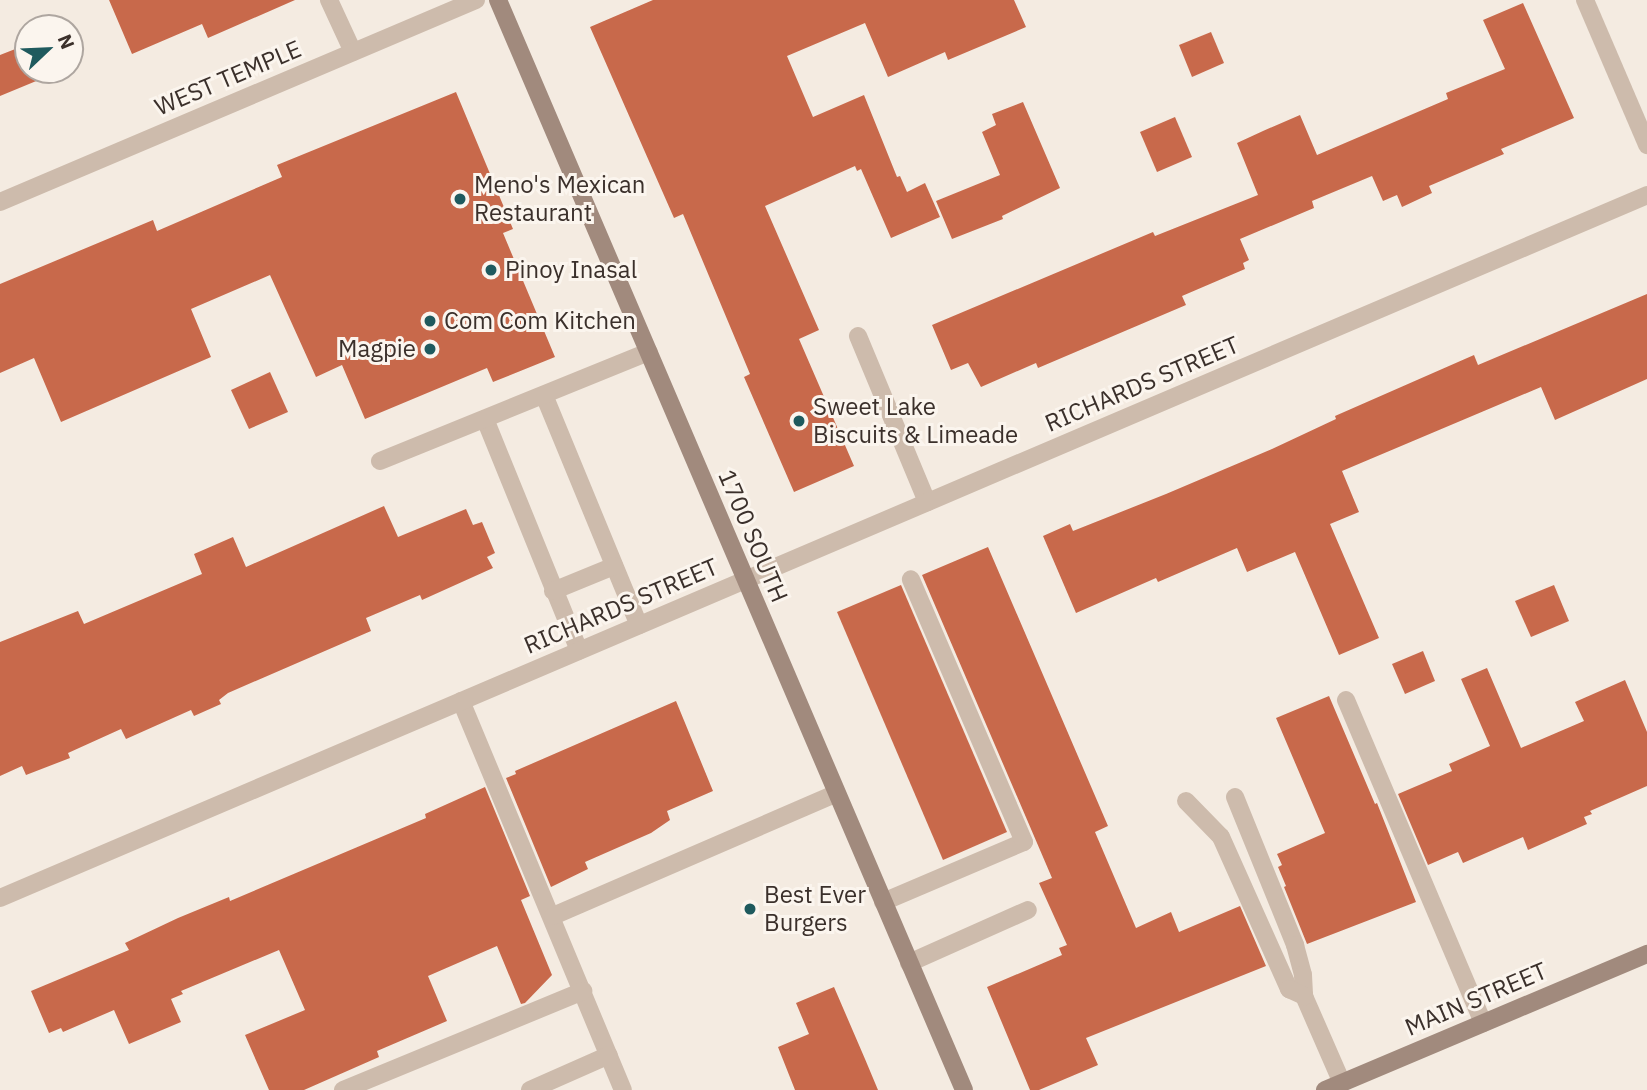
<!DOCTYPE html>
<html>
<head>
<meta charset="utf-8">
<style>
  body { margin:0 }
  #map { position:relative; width:1647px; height:1090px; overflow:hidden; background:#f4ebe1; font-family:"IBM Plex Sans",sans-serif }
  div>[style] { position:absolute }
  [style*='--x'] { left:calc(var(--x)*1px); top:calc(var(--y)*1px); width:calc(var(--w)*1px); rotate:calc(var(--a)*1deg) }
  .building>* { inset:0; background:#c8694b }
  .lane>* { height:18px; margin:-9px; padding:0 9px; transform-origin:9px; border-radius:9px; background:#cdbbac }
  .street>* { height:18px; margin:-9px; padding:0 9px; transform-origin:9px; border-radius:9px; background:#cdbbac }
  .secondary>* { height:18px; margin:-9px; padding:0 9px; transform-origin:9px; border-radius:9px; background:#a18a7d }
  .dots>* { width:19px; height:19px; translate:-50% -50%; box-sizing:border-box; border:4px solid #fbf5ee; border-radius:50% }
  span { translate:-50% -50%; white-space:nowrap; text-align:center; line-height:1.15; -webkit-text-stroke:6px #fbf5ee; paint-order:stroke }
  .street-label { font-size:24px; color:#3b302b }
  .poi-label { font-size:24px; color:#3b302b }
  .left { translate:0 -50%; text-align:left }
  .right { translate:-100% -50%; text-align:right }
  .north { position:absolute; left:14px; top:14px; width:70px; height:70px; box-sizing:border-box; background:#fbf5ee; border:2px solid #aea6a0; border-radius:50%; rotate:67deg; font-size:19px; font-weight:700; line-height:28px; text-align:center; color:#3b302b }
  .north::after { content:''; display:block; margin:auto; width:24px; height:32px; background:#1f5a5e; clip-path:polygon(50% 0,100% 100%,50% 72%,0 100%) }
</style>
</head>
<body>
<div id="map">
  <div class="building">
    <i style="clip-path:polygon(109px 0,295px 0,208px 38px,202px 24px,132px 54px)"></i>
    <i style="clip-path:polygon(653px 0,1014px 0,1026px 27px,948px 60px,945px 52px,888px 77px,865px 23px,787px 56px,813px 117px,864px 95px,897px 177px,900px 176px,907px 192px,925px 183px,940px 217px,891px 238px,861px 169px,857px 171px,855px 166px,765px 206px,819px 330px,799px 339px,854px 466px,794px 492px,744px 377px,750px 374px,683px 214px,674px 218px,590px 27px)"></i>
    <i style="clip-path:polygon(1523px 3px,1574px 118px,1501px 149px,1504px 154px,1429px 186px,1432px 193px,1402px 207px,1397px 195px,1383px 201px,1372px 176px,1312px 201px,1314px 208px,1240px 239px,1249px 260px,1243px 263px,1245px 269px,1182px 296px,1186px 305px,1038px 368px,1036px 363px,981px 387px,968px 363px,951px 370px,932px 325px,1153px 232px,1155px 236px,1258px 195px,1237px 143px,1263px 131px,1300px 115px,1317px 155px,1448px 99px,1446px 93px,1505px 69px,1483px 20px)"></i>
    <i style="clip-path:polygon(1211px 32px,1224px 63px,1192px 77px,1179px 45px)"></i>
    <i style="clip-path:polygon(28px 44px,28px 70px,58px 72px,0 96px,0 55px)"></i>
    <i style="clip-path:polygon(456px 92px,513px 229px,503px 233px,555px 357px,493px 382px,487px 368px,365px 419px,342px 365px,316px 377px,270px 275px,191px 309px,211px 357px,61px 422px,34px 358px,0 373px,0 284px,153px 220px,157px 231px,282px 177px,277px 165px)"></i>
    <i style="clip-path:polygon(1023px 102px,1060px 188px,1002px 216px,1003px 219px,952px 239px,936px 201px,1000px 175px,982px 132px,996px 125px,992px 114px)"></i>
    <i style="clip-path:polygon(1175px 117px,1192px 157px,1157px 172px,1140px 132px)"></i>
    <i style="clip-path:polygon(1647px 294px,1647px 379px,1555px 420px,1541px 387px,1342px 471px,1359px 512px,1330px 524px,1379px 638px,1339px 655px,1295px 552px,1247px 572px,1237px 548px,1158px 582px,1156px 578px,1076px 613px,1043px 536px,1070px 524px,1073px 531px,1166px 494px,1272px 449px,1336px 419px,1335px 416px,1474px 355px,1478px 365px)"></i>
    <i style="clip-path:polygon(270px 372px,288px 412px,249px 429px,231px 390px)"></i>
    <i style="clip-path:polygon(384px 506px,398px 537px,466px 509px,473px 525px,482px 522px,495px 553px,487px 557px,493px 568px,422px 600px,420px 595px,366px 618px,371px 631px,228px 693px,219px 700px,221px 704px,194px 716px,191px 710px,126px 739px,121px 729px,68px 753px,70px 758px,26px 775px,22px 766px,0 776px,0 642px,78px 611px,84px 624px,202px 574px,194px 554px,233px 537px,246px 567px)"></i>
    <i style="clip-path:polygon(988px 547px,1108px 826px,1095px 832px,1136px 928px,1171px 912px,1179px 932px,1240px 906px,1266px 966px,1086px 1038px,1098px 1065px,1039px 1090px,1030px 1090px,987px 987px,1062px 955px,1059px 948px,1067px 945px,1039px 883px,1052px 878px,922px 575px)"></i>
    <i style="clip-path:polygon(901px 585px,1007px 832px,943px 860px,837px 612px)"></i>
    <i style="clip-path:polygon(1554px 585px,1569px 621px,1531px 637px,1515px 601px)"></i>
    <i style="clip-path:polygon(1423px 651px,1435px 681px,1405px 694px,1392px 664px)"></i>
    <i style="clip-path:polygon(1487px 668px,1521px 748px,1584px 721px,1575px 702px,1625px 680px,1647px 732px,1647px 786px,1590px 811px,1592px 814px,1584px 817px,1587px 824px,1528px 850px,1523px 837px,1463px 863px,1458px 852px,1428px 865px,1398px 794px,1452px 771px,1449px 764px,1490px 746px,1461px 679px)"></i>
    <i style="clip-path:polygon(1329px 696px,1375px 804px,1377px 803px,1416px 902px,1307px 944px,1284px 887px,1286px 886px,1278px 867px,1282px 865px,1277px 854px,1325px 833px,1276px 718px)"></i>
    <i style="clip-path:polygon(676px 701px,713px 791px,667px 811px,670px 820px,651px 833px,585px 862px,588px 869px,551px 887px,506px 778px,516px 774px,515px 771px)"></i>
    <i style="clip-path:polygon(485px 787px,530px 896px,521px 900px,552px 975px,525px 1003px,521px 1004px,497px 946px,428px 976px,447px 1021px,377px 1051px,379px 1057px,304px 1090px,269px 1090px,245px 1035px,305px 1010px,279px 950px,181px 991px,183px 994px,171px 999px,181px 1022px,129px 1044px,114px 1010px,63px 1032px,61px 1028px,49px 1033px,31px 991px,129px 950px,125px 943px,178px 918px,229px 897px,230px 901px,426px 818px,425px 814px)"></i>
    <i style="clip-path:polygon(834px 987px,865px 1059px,878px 1090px,795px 1090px,778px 1047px,809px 1034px,796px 1003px)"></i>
  </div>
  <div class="lane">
    <i style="--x:329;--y:0;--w:57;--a:65.2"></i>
    <i style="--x:858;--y:336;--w:180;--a:67.4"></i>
    <i style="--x:544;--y:395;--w:249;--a:67.6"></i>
    <i style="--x:485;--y:419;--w:250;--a:67.9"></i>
    <i style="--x:380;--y:461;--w:290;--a:-22.1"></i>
    <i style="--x:553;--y:591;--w:66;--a:-22.3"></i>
    <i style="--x:1346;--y:700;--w:351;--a:67"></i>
    <i style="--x:461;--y:701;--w:421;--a:67.4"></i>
    <i style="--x:1235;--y:797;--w:160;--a:67.9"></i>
    <i style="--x:1295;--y:945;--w:31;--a:75"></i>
    <i style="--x:1303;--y:975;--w:21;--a:87"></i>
    <i style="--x:1304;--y:996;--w:95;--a:66.4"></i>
    <i style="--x:1186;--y:801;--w:50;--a:45.8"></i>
    <i style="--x:1221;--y:837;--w:167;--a:65.9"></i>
    <i style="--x:1289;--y:989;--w:17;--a:25"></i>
    <i style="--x:883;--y:902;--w:153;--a:-23.1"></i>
    <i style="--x:1024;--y:842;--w:286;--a:-113.3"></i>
    <i style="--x:553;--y:916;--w:309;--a:-23.4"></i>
    <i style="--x:909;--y:963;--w:130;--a:-24"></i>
    <i style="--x:343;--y:1090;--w:260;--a:-22.4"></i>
    <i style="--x:530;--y:1090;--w:86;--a:-23.9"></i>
  </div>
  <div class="street">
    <i style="--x:1585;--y:0;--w:158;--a:66.8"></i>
    <i style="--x:0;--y:202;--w:517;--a:-22.99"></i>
    <i style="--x:0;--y:898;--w:1791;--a:-23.11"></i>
  </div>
  <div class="secondary">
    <i style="--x:498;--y:0;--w:1185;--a:66.85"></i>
    <i style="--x:1325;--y:1090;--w:350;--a:-22.9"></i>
  </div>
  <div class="dots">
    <i style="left:460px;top:199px;background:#1f5a5e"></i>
    <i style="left:491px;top:270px;background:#1f5a5e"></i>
    <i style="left:430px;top:321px;background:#1f5a5e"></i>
    <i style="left:430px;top:349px;background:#1f5a5e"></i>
    <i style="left:799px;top:421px;background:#1f5a5e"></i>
    <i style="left:750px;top:909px;background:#1f5a5e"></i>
  </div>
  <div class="street-label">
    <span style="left:228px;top:78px;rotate:-23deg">WEST TEMPLE</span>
    <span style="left:1142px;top:384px;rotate:-23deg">RICHARDS STREET</span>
    <span style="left:753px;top:536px;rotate:67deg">1700 SOUTH</span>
    <span style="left:621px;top:606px;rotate:-23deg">RICHARDS STREET</span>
    <span style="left:1476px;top:999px;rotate:-23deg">MAIN STREET</span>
  </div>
  <div class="poi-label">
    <span class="left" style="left:474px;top:199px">Meno's Mexican<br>Restaurant</span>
    <span class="left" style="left:505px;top:270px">Pinoy Inasal</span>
    <span class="left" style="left:444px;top:321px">Com Com Kitchen</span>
    <span class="right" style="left:416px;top:349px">Magpie</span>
    <span class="left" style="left:813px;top:421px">Sweet Lake<br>Biscuits &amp; Limeade</span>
    <span class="left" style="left:764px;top:909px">Best Ever<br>Burgers</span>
  </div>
  <div class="north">N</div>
</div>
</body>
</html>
